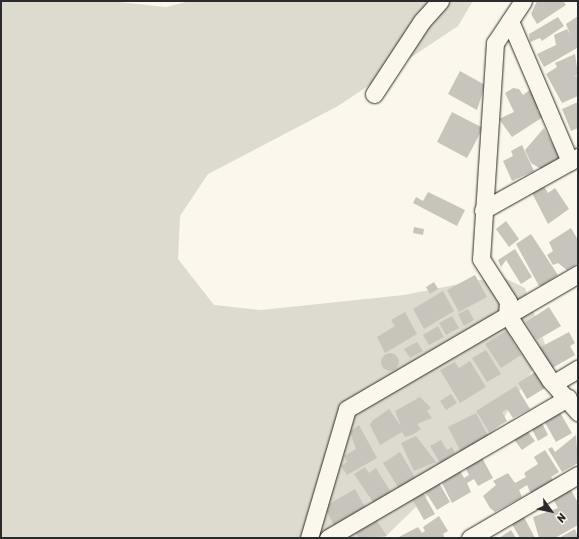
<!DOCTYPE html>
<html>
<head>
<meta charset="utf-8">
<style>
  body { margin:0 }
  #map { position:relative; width:579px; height:539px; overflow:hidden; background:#fbf7ec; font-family:Sriracha,sans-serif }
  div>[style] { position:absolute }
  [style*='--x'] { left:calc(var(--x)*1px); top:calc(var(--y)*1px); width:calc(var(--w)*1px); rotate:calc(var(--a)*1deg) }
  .green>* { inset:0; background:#dddad0 }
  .building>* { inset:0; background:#c7c4bc }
  .round { border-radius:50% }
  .roads { filter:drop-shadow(0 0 1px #2b2b2b) drop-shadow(0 0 1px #2b2b2b) }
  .street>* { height:17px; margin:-8.5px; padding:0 8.5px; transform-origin:8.5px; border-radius:8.5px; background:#fbf7ec }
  span { translate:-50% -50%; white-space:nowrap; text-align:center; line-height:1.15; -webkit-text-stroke:3.5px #fbf7ec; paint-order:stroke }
  .frame { position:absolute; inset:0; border:2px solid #2b2b2b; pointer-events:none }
  .north { position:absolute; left:531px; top:491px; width:40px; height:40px; -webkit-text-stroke:3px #fbf7ec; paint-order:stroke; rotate:123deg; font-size:11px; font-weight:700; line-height:16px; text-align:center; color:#2b2b2b }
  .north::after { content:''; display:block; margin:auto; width:14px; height:18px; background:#2b2b2b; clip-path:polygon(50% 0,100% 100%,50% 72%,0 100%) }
</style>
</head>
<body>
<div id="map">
  <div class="green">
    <i style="clip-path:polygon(1px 1px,109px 1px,166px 7px,190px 1px,473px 1px,458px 26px,338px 106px,208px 174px,180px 216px,178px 259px,214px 305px,261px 310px,404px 295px,500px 276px,525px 288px,546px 347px,499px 426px,384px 538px,1px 538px)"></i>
  </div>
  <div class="building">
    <i style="clip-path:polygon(537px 1px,563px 1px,566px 5px,537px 24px,531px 14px)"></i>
    <i style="clip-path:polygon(578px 16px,577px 48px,544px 67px,537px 54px,556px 45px,554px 35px,567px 29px,570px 34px,566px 24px)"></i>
    <i style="clip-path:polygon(558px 17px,564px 26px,542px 41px,540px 38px,530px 42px,529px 34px)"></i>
    <i style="clip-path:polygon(575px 54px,578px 74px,573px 77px,578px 75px,578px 96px,562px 103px,546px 74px,557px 67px,555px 63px)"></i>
    <i style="clip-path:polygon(460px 71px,485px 85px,477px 110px,448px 94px)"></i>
    <i style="clip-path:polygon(513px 88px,519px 89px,523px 95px,531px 89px,542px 106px,537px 110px,543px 117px,512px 137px,499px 119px,514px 112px,505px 93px)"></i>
    <i style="clip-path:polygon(578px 102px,578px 128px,571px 131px,562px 109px)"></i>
    <i style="clip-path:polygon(452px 112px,483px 128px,467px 158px,437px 142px)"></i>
    <i style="clip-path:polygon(544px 128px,560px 158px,541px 169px,531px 163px,525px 150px)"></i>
    <i style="clip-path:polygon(522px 145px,534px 171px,512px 181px,503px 161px,513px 156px,511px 151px)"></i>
    <i style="clip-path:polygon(543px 185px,548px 193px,555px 188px,569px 209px,548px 224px,532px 193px)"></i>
    <i style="clip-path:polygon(428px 192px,465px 210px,457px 226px,413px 203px,416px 197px,423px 201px)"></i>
    <i style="clip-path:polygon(506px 221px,519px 239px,509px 247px,496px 229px)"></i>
    <i style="clip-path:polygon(414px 227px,424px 229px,423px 235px,413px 233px)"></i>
    <i style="clip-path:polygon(571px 228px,578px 240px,578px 263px,567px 270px,558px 263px,553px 265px,547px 255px,553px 251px,549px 242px)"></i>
    <i style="clip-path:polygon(531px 234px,558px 275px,543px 285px,539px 286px,516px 244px)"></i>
    <i style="clip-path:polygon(515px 249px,532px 277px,521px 284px,506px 260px,501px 267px,498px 260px)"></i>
    <i style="clip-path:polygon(475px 275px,487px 297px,459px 312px,447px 290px)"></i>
    <i style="clip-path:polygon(434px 282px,438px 289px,430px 294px,426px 287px)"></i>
    <i style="clip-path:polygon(443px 291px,454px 311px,424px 329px,413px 309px)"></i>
    <i style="clip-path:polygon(549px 307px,561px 326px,537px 340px,526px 322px)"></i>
    <i style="clip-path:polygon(468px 309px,474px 320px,464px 326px,458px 314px)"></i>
    <i style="clip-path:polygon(405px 312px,417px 334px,385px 353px,377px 337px,395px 326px,391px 320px)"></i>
    <i style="clip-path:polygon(452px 316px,459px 328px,446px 335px,439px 323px)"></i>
    <i style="clip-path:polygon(438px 326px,444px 337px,429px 345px,423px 335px)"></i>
    <i style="clip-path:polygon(506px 331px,521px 355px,501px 368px,485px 344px)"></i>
    <i style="clip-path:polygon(569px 332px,575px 343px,570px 346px,575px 355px,549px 370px,537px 349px)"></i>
    <i style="clip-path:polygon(417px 342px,423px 351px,410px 358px,404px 349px)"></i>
    <i style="clip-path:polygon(486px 350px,501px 374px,487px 382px,472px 358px)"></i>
    <i class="round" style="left:381px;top:353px;width:18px;height:18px"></i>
    <i style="clip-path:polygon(470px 361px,486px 387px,460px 403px,440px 370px,455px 362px,459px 368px)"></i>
    <i style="clip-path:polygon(535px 372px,545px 388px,527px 399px,518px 383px)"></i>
    <i style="clip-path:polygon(516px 386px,530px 409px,513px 418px,507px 409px,502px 412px,507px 421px,489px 432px,476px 411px)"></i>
    <i style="clip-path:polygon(451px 394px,457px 403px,446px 410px,440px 401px)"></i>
    <i style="clip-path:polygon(420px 397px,431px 408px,427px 411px,432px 418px,417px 424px,421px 429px,412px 435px,405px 437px,402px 432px,380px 445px,370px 425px,372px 421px,389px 409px,401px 426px,395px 411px)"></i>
    <i style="clip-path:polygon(559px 411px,572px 433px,556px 442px,544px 421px)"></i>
    <i style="clip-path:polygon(476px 413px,490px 439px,462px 454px,448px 427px)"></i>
    <i style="clip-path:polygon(542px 423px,548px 435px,538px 441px,531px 427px)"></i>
    <i style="clip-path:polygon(359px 425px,377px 458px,347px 475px,341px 466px,347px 462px,344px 456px,356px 449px,350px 432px)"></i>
    <i style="clip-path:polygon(526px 429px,535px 441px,522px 450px,513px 438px)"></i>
    <i style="clip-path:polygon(576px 435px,578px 463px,562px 472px,548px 449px,552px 447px,555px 452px)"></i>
    <i style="clip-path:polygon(416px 436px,436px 462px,414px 471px,401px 443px)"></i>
    <i style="clip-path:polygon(441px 440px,447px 450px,452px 447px,455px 453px,440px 463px,430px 446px)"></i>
    <i style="clip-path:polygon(545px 450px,559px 472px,551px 477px,553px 480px,531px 494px,527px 485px,519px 490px,522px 497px,495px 512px,490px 508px,483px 496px,496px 485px,493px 481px,508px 473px,515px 483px,526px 477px,524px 473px,538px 464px,534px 457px)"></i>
    <i style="clip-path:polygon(400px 452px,418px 482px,401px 492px,383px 463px)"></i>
    <i style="clip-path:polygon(480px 454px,493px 478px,478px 486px,474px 479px,467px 483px,471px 492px,452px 503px,442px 483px,460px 471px,464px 478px,469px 475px,464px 465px)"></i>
    <i style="clip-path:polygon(365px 467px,369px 473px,376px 468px,392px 494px,375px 505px,354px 474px)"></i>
    <i style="clip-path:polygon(439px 483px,450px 502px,437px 510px,425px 491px)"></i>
    <i style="clip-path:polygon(570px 488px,578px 503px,578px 525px,555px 538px,539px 538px,533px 517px,558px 508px,552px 497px)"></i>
    <i style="clip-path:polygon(355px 489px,365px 507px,334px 525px,324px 507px)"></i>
    <i style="clip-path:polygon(422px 491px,435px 514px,424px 520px,411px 497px)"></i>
    <i style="clip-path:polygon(373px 515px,387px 536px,359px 538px,353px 528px)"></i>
    <i style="clip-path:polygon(439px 516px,448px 531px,443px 534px,445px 538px,397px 538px,418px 527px,422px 533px,425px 531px,423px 527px)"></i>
    <i style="clip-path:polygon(524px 517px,535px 538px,520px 538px,512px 524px)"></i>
    <i style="clip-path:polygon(575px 529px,578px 538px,559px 538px)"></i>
    <i style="clip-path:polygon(511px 530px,516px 538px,499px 538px)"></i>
  </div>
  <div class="roads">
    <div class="street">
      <i style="--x:523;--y:1;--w:50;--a:123.7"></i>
      <i style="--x:495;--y:43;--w:216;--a:93.7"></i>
      <i style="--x:481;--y:259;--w:50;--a:57.3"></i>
      <i style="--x:508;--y:301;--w:13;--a:94"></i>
      <i style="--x:507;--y:314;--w:79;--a:56.9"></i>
      <i style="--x:550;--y:380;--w:43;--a:48.8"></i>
      <i style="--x:510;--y:21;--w:153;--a:66.9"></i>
      <i style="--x:374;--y:94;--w:87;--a:-56.7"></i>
      <i style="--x:422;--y:21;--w:27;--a:-48"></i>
      <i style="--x:483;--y:210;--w:109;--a:-29.2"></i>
      <i style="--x:556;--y:382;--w:26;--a:-31"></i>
      <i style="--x:309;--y:538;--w:134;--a:-73.6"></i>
      <i style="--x:347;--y:409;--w:268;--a:-30.3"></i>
      <i style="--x:328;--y:538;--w:278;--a:-30.3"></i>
      <i style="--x:470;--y:538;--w:125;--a:-30.3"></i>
    </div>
  </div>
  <div class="frame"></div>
  <div class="north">N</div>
</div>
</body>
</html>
